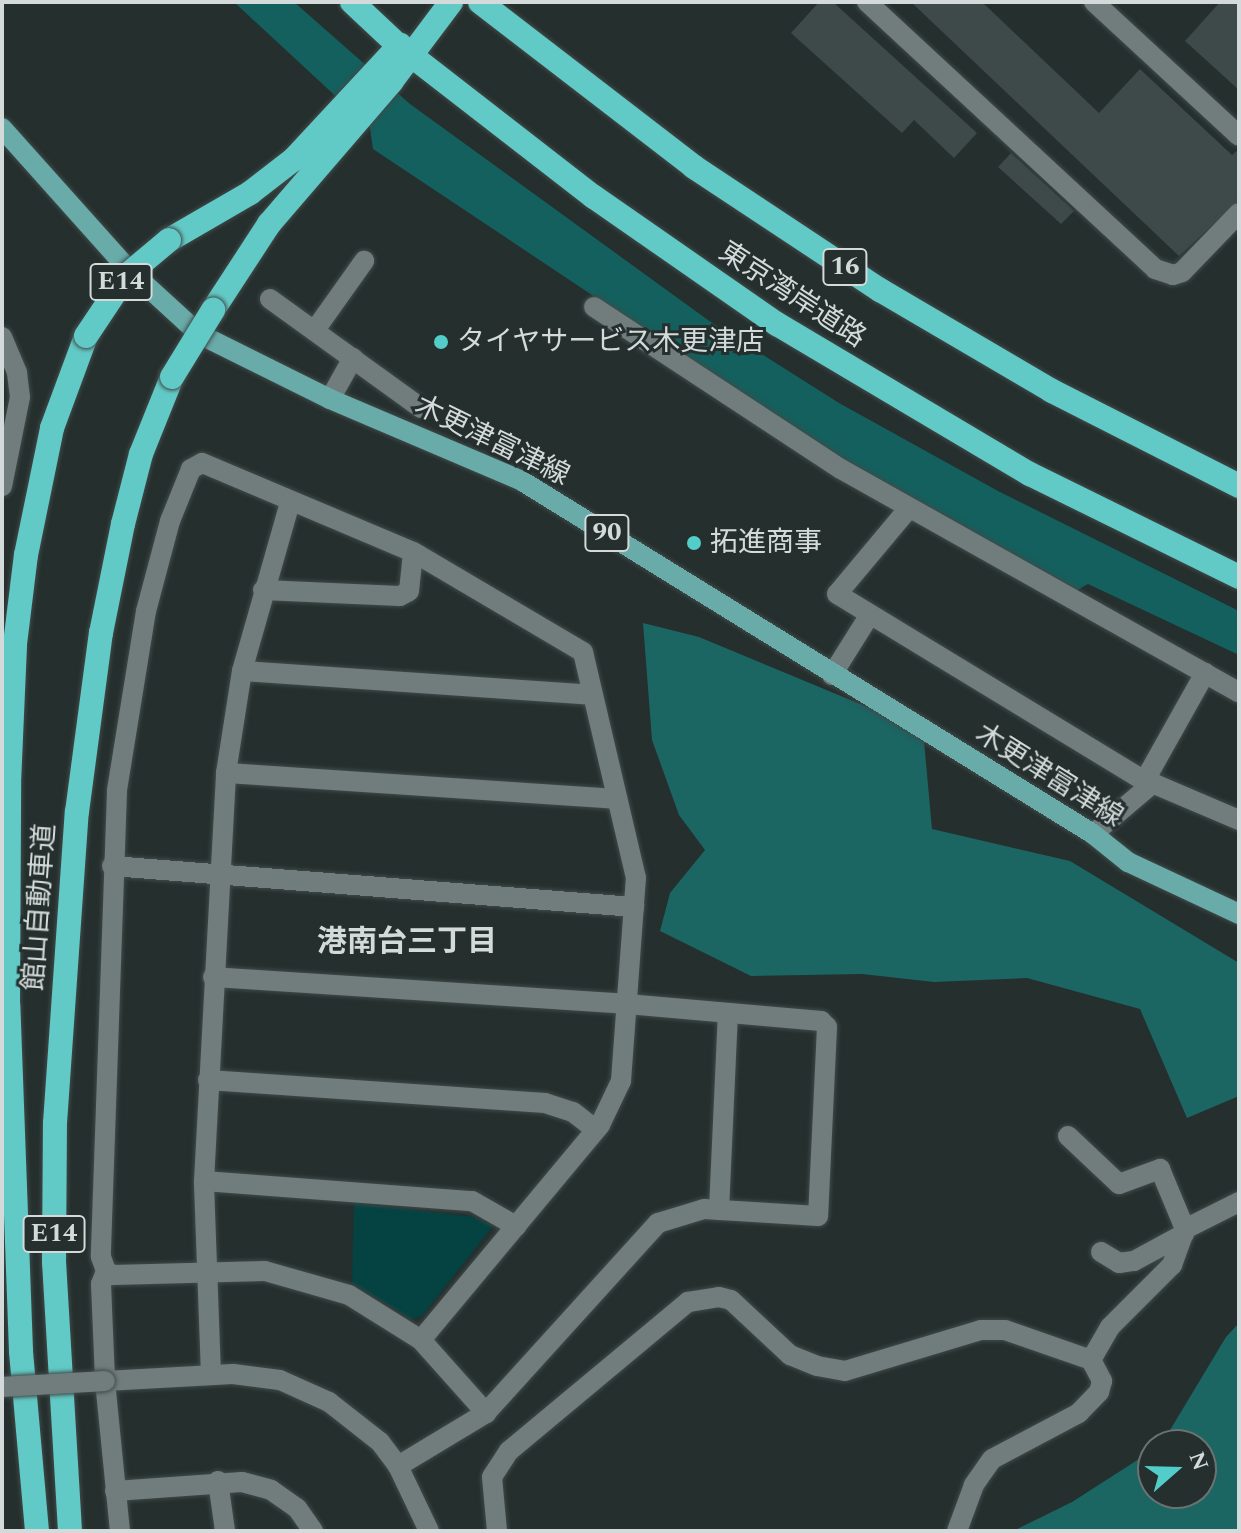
<!DOCTYPE html>
<html>
<head>
<meta charset="utf-8">
<style>
  body { margin:0 }
  #map { position:relative; width:1241px; height:1533px; overflow:hidden; background:#242f2e; font-family:Spectral,"Noto Sans JP",serif }
  div>[style] { position:absolute }
  [style*='--x'] { left:calc(var(--x)*1px); top:calc(var(--y)*1px); width:calc(var(--w)*1px); rotate:calc(var(--a)*1deg) }
  .green>* { inset:0; background:#044342 }
  .forest>* { inset:0; background:#1b6563 }
  .water>* { inset:0; background:#14605e }
  .building>* { inset:0; background:#3e4a49 }
  .roads { filter:drop-shadow(0 0 2px #404a49) drop-shadow(0 0 2px #404a49) }
  .minor>* { height:20px; margin:-10px; padding:0 10px; transform-origin:10px; border-radius:10px; background:#717d7d }
  .major>* { height:20px; margin:-10px; padding:0 10px; transform-origin:10px; border-radius:10px; background:#68aba9 }
  .highway>* { height:24px; margin:-12px; padding:0 12px; transform-origin:12px; border-radius:12px; background:#62cac6 }
  .bridges { filter:drop-shadow(0 0 2px #404a49) drop-shadow(0 0 2px #404a49) }
  .minor-bridge>* { height:20px; margin:-10px; padding:0 10px; transform-origin:10px; border-radius:10px; background:#717d7d }
  .highway-bridge>* { height:24px; margin:-12px; padding:0 12px; transform-origin:12px; border-radius:12px; background:#62cac6 }
  .dots>* { width:22px; height:22px; translate:-50% -50%; box-sizing:border-box; border:4px solid #242f2e; border-radius:50% }
  span { translate:-50% -50%; white-space:nowrap; text-align:center; line-height:1.15; -webkit-text-stroke:6px #242f2e; paint-order:stroke }
  .shield-label span { padding:2px 6px; background:#242f2e; border:2px solid; border-radius:6px; -webkit-text-stroke-width:0 }
  .shield-label { font-size:26px; color:#d3dad9; font-weight:700 }
  .street-label { font-size:28px; color:#d3dad9 }
  .poi-label { font-size:28px; color:#d3dad9 }
  .left { translate:0 -50%; text-align:left }
  .neighbourhood-label { font-size:30px; color:#d3dad9; font-weight:700 }
  .frame { position:absolute; inset:0; border:4px solid #d3dad9; pointer-events:none }
  .north { position:absolute; left:1137px; top:1429px; width:80px; height:80px; box-sizing:border-box; background:#242f2e; border:2px solid #6a7372; border-radius:50%; rotate:70deg; font-size:22px; font-weight:700; line-height:32px; text-align:center; color:#d3dad9 }
  .north::after { content:''; display:block; margin:auto; width:28px; height:36px; background:#53cdc9; clip-path:polygon(50% 0,100% 100%,50% 72%,0 100%) }
</style>
</head>
<body>
<div id="map">
  <div class="green">
    <i style="clip-path:polygon(354px 1203px,474px 1217px,493px 1226px,422px 1316px,411px 1319px,352px 1283px)"></i>
  </div>
  <div class="forest">
    <i style="clip-path:polygon(643px 623px,699px 637px,923px 730px,932px 829px,1070px 861px,1239px 963px,1239px 1096px,1187px 1118px,1140px 1009px,1027px 978px,934px 982px,862px 974px,751px 976px,660px 931px,670px 893px,705px 850px,679px 815px,652px 740px)"></i>
    <i style="clip-path:polygon(1239px 1323px,1239px 1531px,1013px 1531px,1072px 1502px,1153px 1450px,1153px 1493px,1201px 1493px,1201px 1445px,1161px 1445px,1226px 1337px)"></i>
  </div>
  <div class="water">
    <i style="clip-path:polygon(234px 2px,294px 2px,410px 104px,708px 320px,839px 403px,998px 491px,1239px 611px,1239px 655px,1088px 584px,1074px 592px,850px 467px,373px 149px,370px 128px)"></i>
  </div>
  <div class="building">
    <i style="clip-path:polygon(819px 2px,833px 2px,977px 133px,954px 158px,914px 120px,902px 133px,791px 33px)"></i>
    <i style="clip-path:polygon(911px 2px,982px 2px,1099px 113px,1140px 69px,1232px 155px,1239px 149px,1239px 200px,1179px 256px)"></i>
    <i style="clip-path:polygon(1220px 2px,1239px 2px,1239px 90px,1185px 41px)"></i>
    <i style="clip-path:polygon(1011px 153px,1074px 211px,1061px 224px,998px 167px)"></i>
  </div>
  <div class="roads">
    <div class="minor">
      <i style="--x:867;--y:2;--w:393;--a:42.8"></i>
      <i style="--x:1155;--y:269;--w:19;--a:18"></i>
      <i style="--x:1173;--y:275;--w:9;--a:-18"></i>
      <i style="--x:1182;--y:272;--w:82;--a:-46"></i>
      <i style="--x:1094;--y:2;--w:197;--a:42.7"></i>
      <i style="--x:270;--y:299;--w:186;--a:35.8"></i>
      <i style="--x:594;--y:307;--w:295;--a:33.3"></i>
      <i style="--x:841;--y:469;--w:456;--a:29.3"></i>
      <i style="--x:315;--y:330;--w:85;--a:-54.6"></i>
      <i style="--x:2;--y:337;--w:39;--a:67"></i>
      <i style="--x:17;--y:373;--w:24;--a:83"></i>
      <i style="--x:20;--y:397;--w:91;--a:101.4"></i>
      <i style="--x:330;--y:399;--w:47;--a:-60.7"></i>
      <i style="--x:909;--y:508;--w:112;--a:129.9"></i>
      <i style="--x:837;--y:594;--w:352;--a:31.3"></i>
      <i style="--x:1138;--y:777;--w:110;--a:23.1"></i>
      <i style="--x:263;--y:590;--w:137;--a:2.5"></i>
      <i style="--x:400;--y:596;--w:10;--a:-29"></i>
      <i style="--x:409;--y:591;--w:39;--a:-84"></i>
      <i style="--x:242;--y:671;--w:351;--a:3.9"></i>
      <i style="--x:832;--y:675;--w:70;--a:-57.9"></i>
      <i style="--x:226;--y:773;--w:392;--a:3.8"></i>
      <i style="--x:1145;--y:780;--w:123;--a:-60.7"></i>
      <i style="--x:1093;--y:834;--w:79;--a:-40.4"></i>
      <i style="--x:112;--y:866;--w:524;--a:4.49"></i>
      <i style="--x:213;--y:977;--w:415;--a:3.7"></i>
      <i style="--x:627;--y:1004;--w:195;--a:5"></i>
      <i style="--x:821;--y:1021;--w:8;--a:45"></i>
      <i style="--x:827;--y:1027;--w:189;--a:92.7"></i>
      <i style="--x:818;--y:1216;--w:114;--a:-176.5"></i>
      <i style="--x:704;--y:1209;--w:48;--a:163.1"></i>
      <i style="--x:658;--y:1223;--w:256;--a:132.2"></i>
      <i style="--x:486;--y:1413;--w:103;--a:148.9"></i>
      <i style="--x:208;--y:1080;--w:338;--a:3.9"></i>
      <i style="--x:545;--y:1103;--w:29;--a:18"></i>
      <i style="--x:573;--y:1112;--w:29;--a:38"></i>
      <i style="--x:1068;--y:1136;--w:70;--a:43.3"></i>
      <i style="--x:1119;--y:1184;--w:44;--a:-20.1"></i>
      <i style="--x:1160;--y:1169;--w:65;--a:67.4"></i>
      <i style="--x:204;--y:1181;--w:269;--a:4.3"></i>
      <i style="--x:472;--y:1201;--w:51;--a:29.6"></i>
      <i style="--x:719;--y:1210;--w:197;--a:-87.4"></i>
      <i style="--x:1101;--y:1252;--w:21;--a:31"></i>
      <i style="--x:1119;--y:1263;--w:15;--a:-8"></i>
      <i style="--x:1134;--y:1261;--w:57;--a:-28.4"></i>
      <i style="--x:106;--y:1271;--w:14;--a:111"></i>
      <i style="--x:101;--y:1284;--w:97;--a:87.6"></i>
      <i style="--x:105;--y:1381;--w:151;--a:84.3"></i>
      <i style="--x:421;--y:1340;--w:280;--a:-50.2"></i>
      <i style="--x:600;--y:1125;--w:49;--a:-64.5"></i>
      <i style="--x:621;--y:1081;--w:204;--a:-85.8"></i>
      <i style="--x:636;--y:878;--w:232;--a:-103.2"></i>
      <i style="--x:583;--y:652;--w:197;--a:-149.5"></i>
      <i style="--x:413;--y:552;--w:229;--a:-157.1"></i>
      <i style="--x:202;--y:463;--w:13;--a:151"></i>
      <i style="--x:191;--y:469;--w:56;--a:112"></i>
      <i style="--x:170;--y:521;--w:93;--a:104.9"></i>
      <i style="--x:146;--y:611;--w:182;--a:99.2"></i>
      <i style="--x:117;--y:791;--w:466;--a:92"></i>
      <i style="--x:101;--y:1257;--w:15;--a:70"></i>
      <i style="--x:106;--y:1271;--w:8;--a:30"></i>
      <i style="--x:113;--y:1275;--w:152;--a:-1.5"></i>
      <i style="--x:265;--y:1271;--w:87;--a:15.9"></i>
      <i style="--x:349;--y:1295;--w:85;--a:32"></i>
      <i style="--x:421;--y:1340;--w:98;--a:48.3"></i>
      <i style="--x:1091;--y:1360;--w:38;--a:-60"></i>
      <i style="--x:1110;--y:1327;--w:88;--a:-45"></i>
      <i style="--x:1172;--y:1265;--w:38;--a:-70"></i>
      <i style="--x:1185;--y:1229;--w:60;--a:-26.6"></i>
      <i style="--x:211;--y:1375;--w:194;--a:-92.1"></i>
      <i style="--x:204;--y:1181;--w:409;--a:-86.9"></i>
      <i style="--x:226;--y:773;--w:103;--a:-81.1"></i>
      <i style="--x:242;--y:671;--w:176;--a:-74.1"></i>
      <i style="--x:105;--y:1381;--w:128;--a:-3.1"></i>
      <i style="--x:233;--y:1374;--w:47;--a:7.3"></i>
      <i style="--x:280;--y:1380;--w:54;--a:24.2"></i>
      <i style="--x:329;--y:1402;--w:65;--a:38.1"></i>
      <i style="--x:380;--y:1442;--w:30;--a:53"></i>
      <i style="--x:398;--y:1466;--w:72;--a:64.5"></i>
      <i style="--x:218;--y:1481;--w:50;--a:82"></i>
      <i style="--x:115;--y:1491;--w:127;--a:-4.1"></i>
      <i style="--x:242;--y:1482;--w:30;--a:15"></i>
      <i style="--x:271;--y:1490;--w:32;--a:35"></i>
      <i style="--x:297;--y:1508;--w:28;--a:55"></i>
      <i style="--x:497;--y:1531;--w:54;--a:-95.3"></i>
      <i style="--x:492;--y:1477;--w:31;--a:-57"></i>
      <i style="--x:509;--y:1451;--w:233;--a:-39.8"></i>
      <i style="--x:688;--y:1302;--w:31;--a:-9"></i>
      <i style="--x:719;--y:1297;--w:12;--a:14"></i>
      <i style="--x:731;--y:1300;--w:81;--a:43"></i>
      <i style="--x:790;--y:1355;--w:29;--a:22"></i>
      <i style="--x:817;--y:1366;--w:28;--a:10"></i>
      <i style="--x:845;--y:1371;--w:142;--a:-16.8"></i>
      <i style="--x:981;--y:1330;--w:24;--a:0"></i>
      <i style="--x:1005;--y:1330;--w:91;--a:19.2"></i>
      <i style="--x:1091;--y:1360;--w:24;--a:62"></i>
      <i style="--x:1102;--y:1381;--w:11;--a:105"></i>
      <i style="--x:1099;--y:1392;--w:29;--a:134"></i>
      <i style="--x:1079;--y:1413;--w:98;--a:152.1"></i>
      <i style="--x:992;--y:1459;--w:32;--a:125"></i>
      <i style="--x:974;--y:1485;--w:49;--a:110.3"></i>
    </div>
    <div class="major">
      <i style="--x:2;--y:128;--w:188;--a:48.2"></i>
      <i style="--x:127;--y:268;--w:98;--a:42.5"></i>
      <i style="--x:199;--y:334;--w:146;--a:26.4"></i>
      <i style="--x:330;--y:399;--w:209;--a:23.1"></i>
      <i style="--x:522;--y:481;--w:671;--a:31.72"></i>
      <i style="--x:1093;--y:834;--w:45;--a:38.7"></i>
      <i style="--x:1128;--y:862;--w:123;--a:25.1"></i>
    </div>
    <div class="highway">
      <i style="--x:352;--y:2;--w:64;--a:43.1"></i>
      <i style="--x:399;--y:46;--w:247;--a:37.8"></i>
      <i style="--x:594;--y:197;--w:223;--a:34.8"></i>
      <i style="--x:777;--y:324;--w:294;--a:30.7"></i>
      <i style="--x:1030;--y:474;--w:233;--a:26.2"></i>
      <i style="--x:480;--y:2;--w:270;--a:37.6"></i>
      <i style="--x:694;--y:167;--w:223;--a:33.5"></i>
      <i style="--x:880;--y:290;--w:199;--a:30.4"></i>
      <i style="--x:1052;--y:391;--w:210;--a:26.9"></i>
      <i style="--x:169;--y:240;--w:94;--a:-30.1"></i>
      <i style="--x:250;--y:193;--w:56;--a:-37.7"></i>
      <i style="--x:294;--y:159;--w:156;--a:-47.1"></i>
      <i style="--x:213;--y:310;--w:103;--a:-56.9"></i>
      <i style="--x:269;--y:224;--w:187;--a:-49.3"></i>
      <i style="--x:391;--y:82;--w:100;--a:-53.1"></i>
      <i style="--x:37;--y:1531;--w:181;--a:-95.1"></i>
      <i style="--x:21;--y:1351;--w:347;--a:-92.1"></i>
      <i style="--x:8;--y:1004;--w:221;--a:-89.7"></i>
      <i style="--x:9;--y:783;--w:139;--a:-87.5"></i>
      <i style="--x:15;--y:644;--w:90;--a:-83"></i>
      <i style="--x:26;--y:555;--w:130;--a:-78.4"></i>
      <i style="--x:52;--y:428;--w:98;--a:-69.7"></i>
      <i style="--x:70;--y:1531;--w:269;--a:-93.4"></i>
      <i style="--x:54;--y:1262;--w:139;--a:-89.6"></i>
      <i style="--x:55;--y:1123;--w:312;--a:-86"></i>
      <i style="--x:77;--y:812;--w:181;--a:-82.4"></i>
      <i style="--x:101;--y:633;--w:111;--a:-78.6"></i>
      <i style="--x:123;--y:524;--w:72;--a:-75.6"></i>
      <i style="--x:141;--y:454;--w:83;--a:-68.1"></i>
    </div>
  </div>
  <div class="bridges">
    <div class="minor-bridge">
      <i style="--x:2;--y:1387;--w:103;--a:-3.3"></i>
    </div>
    <div class="highway-bridge">
      <i style="--x:86;--y:336;--w:72;--a:-56.3"></i>
      <i style="--x:126;--y:276;--w:56;--a:-39.9"></i>
      <i style="--x:172;--y:377;--w:79;--a:-58.5"></i>
    </div>
  </div>
  <div class="dots">
    <i style="left:441px;top:342px;background:#53cdc9"></i>
    <i style="left:694px;top:543px;background:#53cdc9"></i>
  </div>
  <div class="shield-label">
    <span style="left:845px;top:267px">16</span>
    <span style="left:121px;top:282px">E14</span>
    <span style="left:607px;top:533px">90</span>
    <span style="left:54px;top:1234px">E14</span>
  </div>
  <div class="street-label">
    <span style="left:792px;top:295px;rotate:33deg">東京湾岸道路</span>
    <span style="left:492px;top:441px;rotate:26deg">木更津富津線</span>
    <span style="left:1049px;top:776px;rotate:32deg">木更津富津線</span>
    <span style="left:40px;top:907px;rotate:-86deg">館山自動車道</span>
  </div>
  <div class="poi-label">
    <span class="left" style="left:457px;top:342px">タイヤサービス木更津店</span>
    <span class="left" style="left:710px;top:543px">拓進商事</span>
  </div>
  <div class="neighbourhood-label">
    <span style="left:407px;top:942px">港南台三丁目</span>
  </div>
  <div class="frame"></div>
  <div class="north">N</div>
</div>
</body>
</html>
